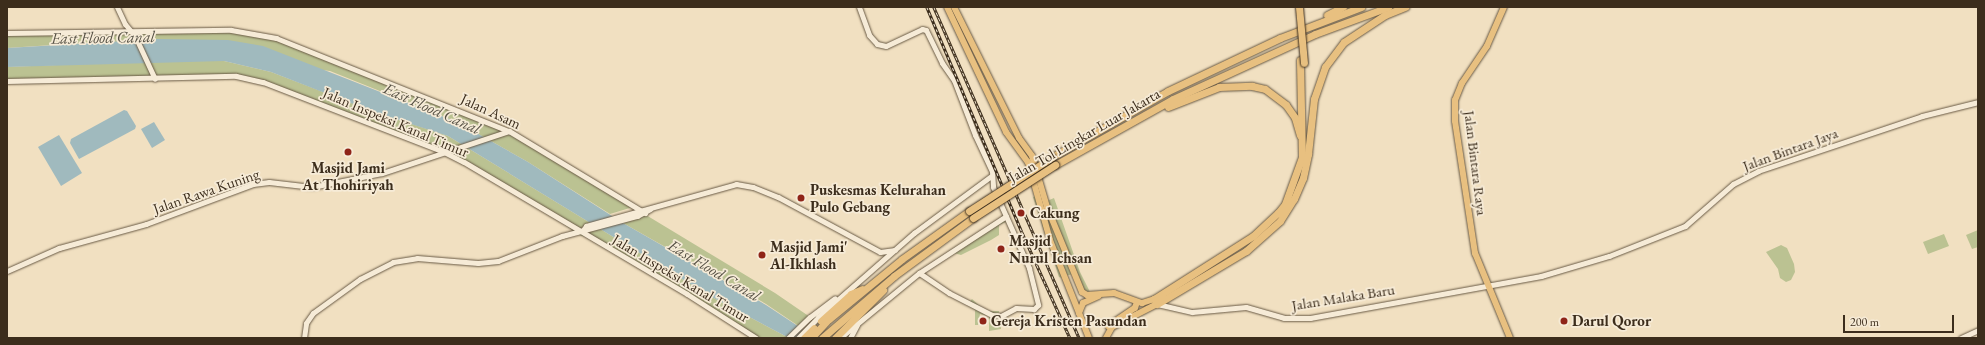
<!DOCTYPE html>
<html>
<head>
<meta charset="utf-8">
<style>
  body { margin:0 }
  #map { position:relative; width:1985px; height:345px; overflow:hidden; background:#f1e0c1; font-family:"EB Garamond",serif }
  div>[style] { position:absolute }
  [style*='--x'] { left:calc(var(--x)*1px); top:calc(var(--y)*1px); width:calc(var(--w)*1px); rotate:calc(var(--a)*1deg) }
  .green>* { inset:0; background:#bbc292 }
  .water>* { inset:0; background:#a0babe }
  .roads { filter:drop-shadow(0 0 1px #695a45) drop-shadow(0 0 1px #695a45) }
  .minor>* { height:5px; margin:-2.5px; padding:0 2.5px; transform-origin:2.5px; border-radius:2.5px; background:#f6ebd7 }
  .major>* { height:6px; margin:-3px; padding:0 3px; transform-origin:3px; border-radius:3px; background:#e8c080 }
  .highway>* { height:7px; margin:-3.5px; padding:0 3.5px; transform-origin:3.5px; border-radius:3.5px; background:#e8c080 }
  .rail>* { height:2.5px; margin-top:-1.25px; transform-origin:0; background:repeating-linear-gradient(90deg,#f6ebd7 0 3px,#3c2d1c 0 6px); box-sizing:border-box; border-block:1px solid #3c2d1c }
  .bridges { filter:drop-shadow(0 0 1px #3c2d1c) drop-shadow(0 0 1px #3c2d1c) }
  .highway-bridge>* { height:7px; margin:-3.5px; padding:0 3.5px; transform-origin:3.5px; border-radius:3.5px; background:#e8c080 }
  .dots>* { width:11px; height:11px; translate:-50% -50%; box-sizing:border-box; border:2px solid #f6ebd7; border-radius:50% }
  span { translate:-50% -50%; white-space:nowrap; text-align:center; line-height:1.15; -webkit-text-stroke:3.5px #f6ebd7; paint-order:stroke }
  .street-label { font-size:15px; color:#3c2d1c }
  .poi-label { font-size:15px; color:#3c2d1c; font-weight:700 }
  .left { translate:0 -50%; text-align:left }
  .water-label { font-size:16px; color:#555044; font-style:italic }
  .frame { position:absolute; inset:0; border:8px solid #3c2d1c; pointer-events:none }
  .scale { position:absolute; left:1843px; top:315px; width:111px; height:18px; box-sizing:border-box; border:2px solid #3c2d1c; border-top:0; padding-left:5px; font-size:12px; line-height:14px; white-space:nowrap; color:#3c2d1c; -webkit-text-stroke:3px #f6ebd7; paint-order:stroke }
</style>
</head>
<body>
<div id="map">
  <div class="green">
    <i style="clip-path:polygon(216px 30px,276px 38px,509px 131px,633px 207px,610px 214px,528px 162px,457px 122px,330px 71px,98px 42px,7px 48px,7px 34px)"></i>
    <i style="clip-path:polygon(182px 60px,224px 61px,271px 72px,373px 111px,448px 136px,710px 296px,789px 338px,756px 338px,589px 238px,579px 235px,550px 214px,459px 160px,250px 78px,7px 81px,7px 67px)"></i>
    <i style="clip-path:polygon(1036px 196px,1040px 204px,1054px 198px,1080px 272px,1091px 294px,1087px 295px,1074px 274px,1064px 276px,1065px 279px,1059px 277px,1033px 197px)"></i>
    <i style="clip-path:polygon(646px 215px,775px 293px,810px 317px,800px 327px,766px 304px,623px 223px)"></i>
    <i style="clip-path:polygon(1004px 218px,1006px 222px,999px 225px,999px 235px,991px 240px,961px 255px,950px 252px)"></i>
    <i style="clip-path:polygon(1978px 230px,1978px 247px,1972px 249px,1966px 235px)"></i>
    <i style="clip-path:polygon(1944px 234px,1949px 246px,1928px 254px,1923px 242px)"></i>
    <i style="clip-path:polygon(1781px 245px,1787px 248px,1794px 264px,1795px 272px,1791px 280px,1786px 282px,1780px 278px,1778px 269px,1766px 252px)"></i>
    <i style="clip-path:polygon(972px 299px,985px 311px,999px 311px,1001px 329px,989px 331px,989px 316px,980px 314px,978px 325px,975px 325px,975px 310px,967px 305px)"></i>
  </div>
  <div class="water">
    <i style="clip-path:polygon(158px 39px,228px 40px,263px 46px,457px 122px,528px 162px,623px 223px,766px 305px,816px 338px,789px 338px,710px 296px,448px 136px,374px 112px,271px 72px,224px 61px,7px 67px,7px 48px)"></i>
    <i style="clip-path:polygon(124px 110px,127px 111px,136px 126px,135px 129px,79px 159px,70px 143px,71px 139px)"></i>
    <i style="clip-path:polygon(154px 122px,165px 140px,152px 148px,141px 129px)"></i>
    <i style="clip-path:polygon(59px 135px,82px 173px,61px 186px,38px 147px)"></i>
  </div>
  <div class="roads">
    <div class="minor">
      <i style="--x:117;--y:7;--w:19;--a:65"></i>
      <i style="--x:125;--y:24;--w:16;--a:50"></i>
      <i style="--x:135;--y:36;--w:47;--a:65.1"></i>
      <i style="--x:859;--y:7;--w:30;--a:70"></i>
      <i style="--x:869;--y:35;--w:12;--a:48"></i>
      <i style="--x:877;--y:44;--w:9;--a:13"></i>
      <i style="--x:886;--y:46;--w:40;--a:-25"></i>
      <i style="--x:922;--y:29;--w:4;--a:14"></i>
      <i style="--x:926;--y:30;--w:37;--a:64"></i>
      <i style="--x:942;--y:63;--w:21;--a:55"></i>
      <i style="--x:954;--y:80;--w:59;--a:69.1"></i>
      <i style="--x:975;--y:135;--w:40;--a:65"></i>
      <i style="--x:992;--y:171;--w:16;--a:86"></i>
      <i style="--x:993;--y:187;--w:89;--a:66"></i>
      <i style="--x:1029;--y:268;--w:38;--a:76"></i>
      <i style="--x:1038;--y:305;--w:6;--a:135"></i>
      <i style="--x:1034;--y:309;--w:18;--a:-177"></i>
      <i style="--x:1016;--y:308;--w:17;--a:152"></i>
      <i style="--x:1001;--y:316;--w:9;--a:-174"></i>
      <i style="--x:992;--y:315;--w:48;--a:-152.9"></i>
      <i style="--x:949;--y:293;--w:36;--a:-146"></i>
      <i style="--x:7;--y:33;--w:224;--a:-0.8"></i>
      <i style="--x:231;--y:30;--w:46;--a:10.1"></i>
      <i style="--x:276;--y:38;--w:251;--a:21.8"></i>
      <i style="--x:509;--y:131;--w:159;--a:31.1"></i>
      <i style="--x:7;--y:81;--w:229;--a:-1.3"></i>
      <i style="--x:236;--y:76;--w:28;--a:13"></i>
      <i style="--x:263;--y:82;--w:194;--a:21.1"></i>
      <i style="--x:444;--y:152;--w:22;--a:27"></i>
      <i style="--x:464;--y:162;--w:259;--a:30.6"></i>
      <i style="--x:687;--y:294;--w:82;--a:32.5"></i>
      <i style="--x:583;--y:230;--w:5;--a:-53"></i>
      <i style="--x:586;--y:226;--w:156;--a:-15.6"></i>
      <i style="--x:736;--y:184;--w:17;--a:10"></i>
      <i style="--x:753;--y:187;--w:27;--a:22"></i>
      <i style="--x:778;--y:197;--w:116;--a:28.3"></i>
      <i style="--x:880;--y:252;--w:15;--a:-8"></i>
      <i style="--x:7;--y:271;--w:57;--a:-23.9"></i>
      <i style="--x:59;--y:248;--w:90;--a:-15.4"></i>
      <i style="--x:146;--y:224;--w:114;--a:-20.5"></i>
      <i style="--x:253;--y:184;--w:16;--a:-7"></i>
      <i style="--x:269;--y:182;--w:43;--a:6.6"></i>
      <i style="--x:312;--y:187;--w:71;--a:-11.3"></i>
      <i style="--x:382;--y:173;--w:134;--a:-18.3"></i>
      <i style="--x:1157;--y:304;--w:36;--a:13"></i>
      <i style="--x:1192;--y:312;--w:54;--a:-5.3"></i>
      <i style="--x:1246;--y:307;--w:40;--a:16"></i>
      <i style="--x:1284;--y:318;--w:26;--a:0"></i>
      <i style="--x:1310;--y:318;--w:235;--a:-10.3"></i>
      <i style="--x:1541;--y:276;--w:71;--a:-16.4"></i>
      <i style="--x:1609;--y:256;--w:82;--a:-21.5"></i>
      <i style="--x:1685;--y:226;--w:64;--a:-41.2"></i>
      <i style="--x:1733;--y:184;--w:28;--a:-27"></i>
      <i style="--x:1758;--y:171;--w:173;--a:-18.5"></i>
      <i style="--x:1922;--y:116;--w:58;--a:-14"></i>
      <i style="--x:841;--y:337;--w:101;--a:-39.4"></i>
      <i style="--x:919;--y:273;--w:104;--a:-33.2"></i>
      <i style="--x:304;--y:338;--w:15;--a:-82"></i>
      <i style="--x:306;--y:323;--w:12;--a:-55"></i>
      <i style="--x:313;--y:313;--w:58;--a:-35.9"></i>
      <i style="--x:360;--y:279;--w:37;--a:-27"></i>
      <i style="--x:393;--y:262;--w:24;--a:-9"></i>
      <i style="--x:417;--y:258;--w:61;--a:4.7"></i>
      <i style="--x:478;--y:263;--w:20;--a:-6"></i>
      <i style="--x:498;--y:261;--w:69;--a:-21.3"></i>
      <i style="--x:562;--y:236;--w:78;--a:-14.9"></i>
      <i style="--x:637;--y:216;--w:15;--a:-28"></i>
      <i style="--x:788;--y:338;--w:30;--a:-44"></i>
      <i style="--x:810;--y:317;--w:31;--a:-37"></i>
      <i style="--x:798;--y:338;--w:29;--a:-46"></i>
      <i style="--x:818;--y:317;--w:128;--a:-41.2"></i>
      <i style="--x:914;--y:233;--w:96;--a:-36.5"></i>
      <i style="--x:850;--y:338;--w:15;--a:-62"></i>
      <i style="--x:1961;--y:338;--w:19;--a:-25"></i>
    </div>
    <div class="major">
      <i style="--x:947;--y:7;--w:138;--a:64.7"></i>
      <i style="--x:1006;--y:132;--w:37;--a:54"></i>
      <i style="--x:1028;--y:162;--w:81;--a:74.2"></i>
      <i style="--x:1050;--y:240;--w:105;--a:68.3"></i>
      <i style="--x:954;--y:7;--w:146;--a:63.6"></i>
      <i style="--x:1019;--y:138;--w:22;--a:54"></i>
      <i style="--x:1032;--y:156;--w:53;--a:73.6"></i>
      <i style="--x:1047;--y:207;--w:92;--a:67.6"></i>
      <i style="--x:1082;--y:292;--w:6;--a:31"></i>
      <i style="--x:1087;--y:295;--w:27;--a:-4"></i>
      <i style="--x:1114;--y:293;--w:30;--a:20"></i>
      <i style="--x:1142;--y:303;--w:13;--a:-18"></i>
      <i style="--x:1154;--y:299;--w:6;--a:59"></i>
      <i style="--x:1157;--y:304;--w:51;--a:152.9"></i>
      <i style="--x:1112;--y:327;--w:13;--a:119"></i>
      <i style="--x:1504;--y:7;--w:43;--a:113.6"></i>
      <i style="--x:1487;--y:46;--w:45;--a:124"></i>
      <i style="--x:1462;--y:83;--w:18;--a:112"></i>
      <i style="--x:1455;--y:100;--w:21;--a:90"></i>
      <i style="--x:1455;--y:121;--w:134;--a:81.4"></i>
      <i style="--x:1475;--y:253;--w:92;--a:67.6"></i>
      <i style="--x:1079;--y:313;--w:11;--a:-68"></i>
      <i style="--x:1083;--y:303;--w:17;--a:-24"></i>
      <i style="--x:1108;--y:326;--w:32;--a:-34"></i>
      <i style="--x:1135;--y:308;--w:6;--a:-72"></i>
    </div>
    <div class="highway">
      <i style="--x:1327;--y:15;--w:18;--a:-27"></i>
      <i style="--x:1168;--y:107;--w:55;--a:-21.4"></i>
      <i style="--x:1219;--y:87;--w:33;--a:-2"></i>
      <i style="--x:1252;--y:86;--w:13;--a:13"></i>
      <i style="--x:1265;--y:89;--w:26;--a:37"></i>
      <i style="--x:1286;--y:105;--w:16;--a:55"></i>
      <i style="--x:1295;--y:118;--w:18;--a:74"></i>
      <i style="--x:1052;--y:157;--w:133;--a:-29.6"></i>
      <i style="--x:1168;--y:91;--w:124;--a:-25.3"></i>
      <i style="--x:1280;--y:38;--w:87;--a:-20.9"></i>
      <i style="--x:1055;--y:165;--w:135;--a:-29.2"></i>
      <i style="--x:1173;--y:99;--w:156;--a:-24.6"></i>
      <i style="--x:1315;--y:34;--w:78;--a:-20.3"></i>
      <i style="--x:1154;--y:299;--w:117;--a:-32.5"></i>
      <i style="--x:1253;--y:236;--w:34;--a:-43"></i>
      <i style="--x:1278;--y:213;--w:11;--a:-52"></i>
      <i style="--x:1285;--y:204;--w:50;--a:-70.1"></i>
      <i style="--x:1302;--y:157;--w:97;--a:-91.2"></i>
      <i style="--x:1157;--y:304;--w:104;--a:-30.8"></i>
      <i style="--x:1246;--y:251;--w:45;--a:-41.4"></i>
      <i style="--x:1280;--y:221;--w:26;--a:-58"></i>
      <i style="--x:1294;--y:199;--w:23;--a:-67"></i>
      <i style="--x:1303;--y:178;--w:25;--a:-78"></i>
      <i style="--x:1308;--y:154;--w:55;--a:-83.8"></i>
      <i style="--x:1314;--y:99;--w:34;--a:-71"></i>
      <i style="--x:1325;--y:67;--w:31;--a:-53"></i>
      <i style="--x:1344;--y:42;--w:49;--a:-33.4"></i>
      <i style="--x:1385;--y:15;--w:22;--a:-22"></i>
      <i style="--x:821;--y:321;--w:40;--a:-42"></i>
      <i style="--x:851;--y:294;--w:12;--a:-24"></i>
      <i style="--x:804;--y:338;--w:14;--a:-45"></i>
      <i style="--x:811;--y:338;--w:26;--a:-47"></i>
      <i style="--x:829;--y:319;--w:94;--a:-39.4"></i>
      <i style="--x:902;--y:259;--w:82;--a:-35.6"></i>
      <i style="--x:822;--y:338;--w:95;--a:-40.7"></i>
      <i style="--x:894;--y:276;--w:98;--a:-36.3"></i>
      <i style="--x:835;--y:338;--w:68;--a:-45"></i>
    </div>
  </div>
  <div class="rail">
    <i style="--x:927;--y:7;--w:244;--a:67.1"></i>
    <i style="--x:1022;--y:232;--w:116;--a:65.6"></i>
    <i style="--x:934;--y:7;--w:361;--a:66.3"></i>
  </div>
  <div class="bridges">
    <div class="highway-bridge">
      <i style="--x:1299;--y:7;--w:56;--a:84.9"></i>
      <i style="--x:969;--y:211;--w:99;--a:-33"></i>
      <i style="--x:973;--y:218;--w:98;--a:-32.9"></i>
    </div>
  </div>
  <div class="dots">
    <i style="left:348px;top:152px;background:#8f2418"></i>
    <i style="left:801px;top:198px;background:#8f2418"></i>
    <i style="left:1021px;top:213px;background:#8f2418"></i>
    <i style="left:1001px;top:249px;background:#8f2418"></i>
    <i style="left:762px;top:255px;background:#8f2418"></i>
    <i style="left:983px;top:321px;background:#8f2418"></i>
    <i style="left:1564px;top:321px;background:#8f2418"></i>
  </div>
  <div class="street-label">
    <span style="left:491px;top:111px;rotate:25deg">Jalan Asam</span>
    <span style="left:396px;top:122px;rotate:23deg">Jalan Inspeksi Kanal Timur</span>
    <span style="left:1084px;top:135px;rotate:-30deg">Jalan Tol Lingkar Luar Jakarta</span>
    <span style="left:1790px;top:149px;rotate:-20deg">Jalan Bintara Jaya</span>
    <span style="left:1476px;top:163px;rotate:83deg">Jalan Bintara Raya</span>
    <span style="left:206px;top:191px;rotate:-19deg">Jalan Rawa Kuning</span>
    <span style="left:681px;top:278px;rotate:31deg">Jalan Inspeksi Kanal Timur</span>
    <span style="left:1343px;top:297px;rotate:-9deg">Jalan Malaka Baru</span>
  </div>
  <div class="poi-label">
    <span style="left:348px;top:176px">Masjid Jami<br>At Thohiriyah</span>
    <span class="left" style="left:810px;top:198px">Puskesmas Kelurahan<br>Pulo Gebang</span>
    <span class="left" style="left:1030px;top:213px">Cakung</span>
    <span class="left" style="left:1009px;top:249px">Masjid<br>Nurul Ichsan</span>
    <span class="left" style="left:770px;top:255px">Masjid Jami'<br>Al-Ikhlash</span>
    <span class="left" style="left:991px;top:321px">Gereja Kristen Pasundan</span>
    <span class="left" style="left:1572px;top:321px">Darul Qoror</span>
  </div>
  <div class="water-label">
    <span style="left:103px;top:38px;rotate:-1deg">East Flood Canal</span>
    <span style="left:432px;top:109px;rotate:24deg">East Flood Canal</span>
    <span style="left:714px;top:271px;rotate:31deg">East Flood Canal</span>
  </div>
  <div class="frame"></div>
  <div class="scale">200 m</div>
</div>
</body>
</html>
